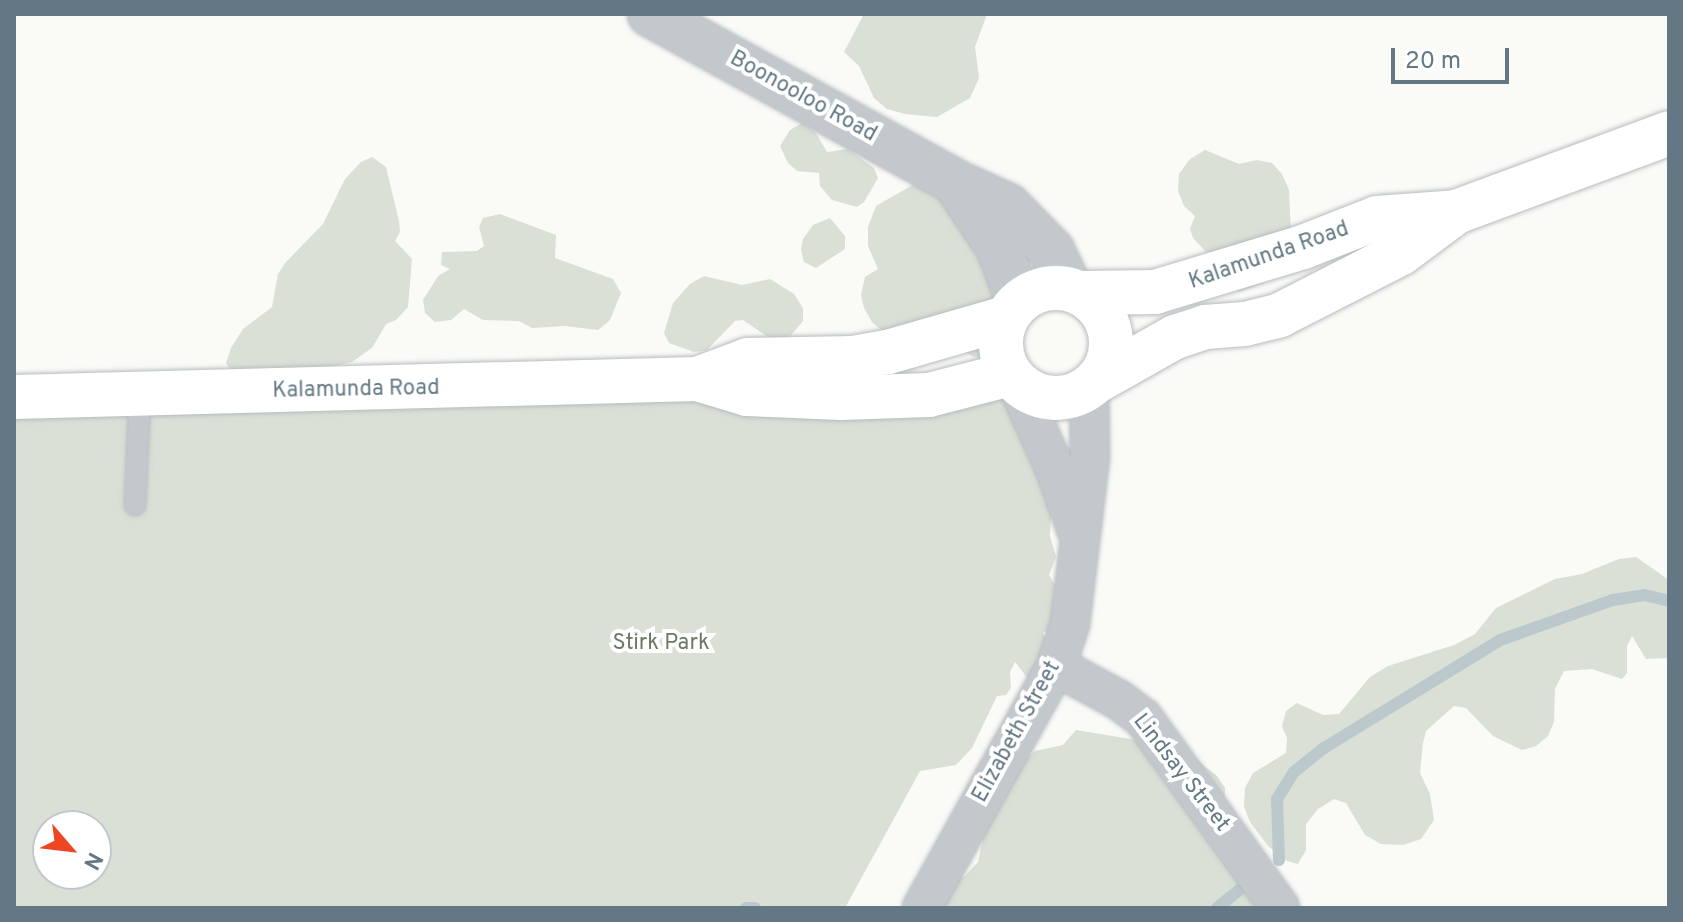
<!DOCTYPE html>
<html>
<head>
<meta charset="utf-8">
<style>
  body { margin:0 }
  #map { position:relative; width:1683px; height:922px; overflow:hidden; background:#fafaf7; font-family:Overpass,sans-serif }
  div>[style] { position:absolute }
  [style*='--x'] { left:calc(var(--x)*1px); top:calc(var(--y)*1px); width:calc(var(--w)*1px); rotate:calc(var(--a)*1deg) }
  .green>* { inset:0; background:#dae0d6 }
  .stream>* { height:12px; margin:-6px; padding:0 6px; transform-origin:6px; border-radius:6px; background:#bbc9cc }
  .roads { filter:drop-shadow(0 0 2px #b6bcc0) drop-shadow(0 0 2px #b6bcc0) }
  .service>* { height:20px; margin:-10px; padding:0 10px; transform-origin:10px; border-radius:10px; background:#c3c8cc }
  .minor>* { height:38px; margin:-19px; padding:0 19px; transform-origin:19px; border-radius:19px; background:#c3c8cc }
  .tertiary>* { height:44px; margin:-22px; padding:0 22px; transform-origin:22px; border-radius:22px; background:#c3c8cc }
  .primary>* { height:44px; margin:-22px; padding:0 22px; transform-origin:22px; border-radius:22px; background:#fff }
  .primary>.ring { margin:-22px; padding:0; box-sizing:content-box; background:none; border:44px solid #fff; border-radius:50% }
  span { translate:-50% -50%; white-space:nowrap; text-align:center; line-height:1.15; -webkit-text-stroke:8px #fff; paint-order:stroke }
  .street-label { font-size:22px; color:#637884 }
  .park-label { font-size:22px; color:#687b62 }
  .frame { position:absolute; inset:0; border:16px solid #637884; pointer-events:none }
  .north { position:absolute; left:32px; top:810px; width:80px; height:80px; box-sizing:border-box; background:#fff; border:2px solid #c1c9ce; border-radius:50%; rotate:118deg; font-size:22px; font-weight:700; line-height:32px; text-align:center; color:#637884 }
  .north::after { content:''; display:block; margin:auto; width:28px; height:36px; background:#ee4523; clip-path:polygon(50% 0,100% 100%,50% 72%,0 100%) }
  .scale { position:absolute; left:1391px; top:48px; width:118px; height:36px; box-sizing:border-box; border:4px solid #637884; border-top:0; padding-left:10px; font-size:24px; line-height:28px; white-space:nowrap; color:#637884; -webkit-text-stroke:6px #fff; paint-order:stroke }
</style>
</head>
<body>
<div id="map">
  <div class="green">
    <i style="clip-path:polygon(864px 14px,987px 14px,975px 47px,979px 78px,970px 98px,937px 117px,905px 114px,887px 109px,874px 98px,859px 66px,844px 52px)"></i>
    <i style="clip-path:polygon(802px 123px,816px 133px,827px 152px,848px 149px,874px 168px,878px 178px,864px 202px,857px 207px,832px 200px,820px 186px,819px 173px,797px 171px,788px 163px,780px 146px,790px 130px)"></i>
    <i style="clip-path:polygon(1205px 150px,1239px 164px,1257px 160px,1272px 163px,1282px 174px,1289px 190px,1291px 233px,1284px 272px,1274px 279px,1239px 292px,1221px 280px,1214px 253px,1206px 252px,1193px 238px,1190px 229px,1195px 216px,1184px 206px,1178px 191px,1179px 174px,1190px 159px)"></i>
    <i style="clip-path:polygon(372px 157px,386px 167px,399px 221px,400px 232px,395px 241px,412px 259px,408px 307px,396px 320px,386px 324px,372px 348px,352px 362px,325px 368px,231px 371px,226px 363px,231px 348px,243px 329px,272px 307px,278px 274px,286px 262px,323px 224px,345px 179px,361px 162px)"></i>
    <i style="clip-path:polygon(916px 183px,972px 204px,1009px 332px,1005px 343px,986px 356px,974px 357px,956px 347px,897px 344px,872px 322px,864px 308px,861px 295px,865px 277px,878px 269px,868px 246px,868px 227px,876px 206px)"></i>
    <i style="clip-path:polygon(500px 214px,556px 235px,555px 258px,613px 279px,621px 293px,610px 320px,598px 330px,565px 326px,532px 328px,519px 321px,483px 320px,464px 309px,451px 320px,435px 322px,425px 313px,423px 300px,438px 276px,450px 269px,441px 265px,442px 252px,477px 251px,484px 246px,479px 227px,483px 218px)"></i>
    <i style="clip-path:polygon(830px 218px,845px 236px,845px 249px,816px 268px,804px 262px,801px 250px,803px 239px,813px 225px)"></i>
    <i style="clip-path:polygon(704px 276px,742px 285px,770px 279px,794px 294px,803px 308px,803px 321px,788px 339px,768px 337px,743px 320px,735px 321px,707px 350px,694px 352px,669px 343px,664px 333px,673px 303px,690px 284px)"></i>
    <i style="clip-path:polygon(evenodd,1010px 374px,1054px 466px,1050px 536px,1056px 557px,1049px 575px,1060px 594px,1054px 630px,1043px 632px,1046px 642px,1029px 680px,1015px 662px,1010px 672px,1011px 688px,1006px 695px,997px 696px,972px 748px,956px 765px,920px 771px,845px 908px,14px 908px,14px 397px,1010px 374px,48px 826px,96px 826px,96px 874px,48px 874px,48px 826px)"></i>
    <i style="clip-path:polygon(1636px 557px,1669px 580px,1669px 658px,1646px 659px,1632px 636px,1627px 646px,1627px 673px,1622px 679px,1592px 669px,1564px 671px,1555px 689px,1554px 722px,1548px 736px,1536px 746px,1522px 750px,1493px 736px,1466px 708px,1454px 706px,1426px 731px,1423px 743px,1420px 773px,1430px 794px,1434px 820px,1421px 839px,1403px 845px,1381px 844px,1365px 835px,1346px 803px,1334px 799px,1318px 809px,1306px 824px,1306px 850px,1298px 864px,1287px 861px,1268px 846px,1250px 822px,1244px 807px,1245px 788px,1253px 773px,1286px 753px,1287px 738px,1282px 726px,1286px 711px,1297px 703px,1323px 715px,1339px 714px,1370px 677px,1388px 666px,1454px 645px,1475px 634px,1496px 608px,1555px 579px,1582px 574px,1619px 559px)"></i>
    <i style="clip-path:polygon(1076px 730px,1131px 739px,1192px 756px,1217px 776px,1225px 788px,1224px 814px,1258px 887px,1254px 908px,913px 908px,952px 879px,964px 877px,978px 862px,991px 803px,1018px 766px,1035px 751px,1063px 745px)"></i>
  </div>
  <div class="stream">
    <i style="--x:1279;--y:860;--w:61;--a:-91.9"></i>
    <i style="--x:1277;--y:799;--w:32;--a:-58"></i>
    <i style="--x:1294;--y:772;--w:38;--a:-39"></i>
    <i style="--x:1324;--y:748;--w:206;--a:-31.5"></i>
    <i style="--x:1500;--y:640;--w:120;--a:-19.5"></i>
    <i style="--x:1613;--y:600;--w:31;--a:-9"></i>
    <i style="--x:1644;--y:595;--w:26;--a:13"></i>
    <i style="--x:746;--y:908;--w:9;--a:0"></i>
    <i style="--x:1217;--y:908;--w:28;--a:-39"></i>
  </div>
  <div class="roads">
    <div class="service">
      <i style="--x:135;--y:505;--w:110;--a:-87.4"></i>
    </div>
    <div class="minor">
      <i style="--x:1016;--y:382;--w:92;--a:65.7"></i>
      <i style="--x:1054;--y:466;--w:69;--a:70.5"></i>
      <i style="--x:1056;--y:666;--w:72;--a:28.4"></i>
      <i style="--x:1119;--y:700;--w:30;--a:37"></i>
      <i style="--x:1143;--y:718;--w:234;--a:54.2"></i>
      <i style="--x:922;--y:908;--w:277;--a:-61"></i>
      <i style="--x:1056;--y:666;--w:44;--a:-71.6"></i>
      <i style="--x:1070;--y:624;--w:168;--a:-83.2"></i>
      <i style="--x:1090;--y:457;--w:69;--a:-90.8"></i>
    </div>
    <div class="tertiary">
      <i style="--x:650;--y:14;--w:348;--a:28.8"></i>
      <i style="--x:955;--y:182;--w:58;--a:24.4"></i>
      <i style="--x:1008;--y:206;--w:63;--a:45.6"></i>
      <i style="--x:1052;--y:251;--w:42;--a:64.7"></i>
      <i style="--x:955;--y:182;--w:79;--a:56.3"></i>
      <i style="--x:999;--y:248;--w:58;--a:69.7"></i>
    </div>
    <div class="primary">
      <i class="ring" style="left:1001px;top:288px;width:66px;height:66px"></i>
      <i style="--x:1080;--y:293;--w:75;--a:-0.8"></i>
      <i style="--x:1155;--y:292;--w:155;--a:-16.9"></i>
      <i style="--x:1303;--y:247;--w:79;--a:-21.4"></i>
      <i style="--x:1377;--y:218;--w:79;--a:-4.3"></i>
      <i style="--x:697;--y:379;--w:52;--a:16.7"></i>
      <i style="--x:747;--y:394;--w:94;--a:2.4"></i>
      <i style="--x:841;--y:398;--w:88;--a:-2"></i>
      <i style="--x:929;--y:395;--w:84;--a:-14.5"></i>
      <i style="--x:1095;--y:382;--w:92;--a:-29.4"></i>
      <i style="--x:1175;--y:337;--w:32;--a:-18"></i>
      <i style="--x:1205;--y:327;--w:40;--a:-4.3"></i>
      <i style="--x:1245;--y:324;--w:36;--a:-14"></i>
      <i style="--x:1280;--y:315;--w:136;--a:-27.1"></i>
      <i style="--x:1401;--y:253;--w:69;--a:-36.7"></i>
      <i style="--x:1456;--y:212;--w:227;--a:-20.3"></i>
      <i style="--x:14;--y:397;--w:683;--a:-1.51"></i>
      <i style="--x:697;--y:379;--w:54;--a:-20.4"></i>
      <i style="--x:748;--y:360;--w:105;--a:-1.1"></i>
      <i style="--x:853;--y:358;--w:36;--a:-10"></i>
      <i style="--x:888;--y:352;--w:123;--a:-16.1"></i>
    </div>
  </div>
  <div class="street-label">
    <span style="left:803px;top:97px;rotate:29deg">Boonooloo Road</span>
    <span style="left:1269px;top:256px;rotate:-19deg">Kalamunda Road</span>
    <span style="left:356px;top:390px;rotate:-1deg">Kalamunda Road</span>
    <span style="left:1017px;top:732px;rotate:-61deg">Elizabeth Street</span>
    <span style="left:1181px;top:773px;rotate:52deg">Lindsay Street</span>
  </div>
  <div class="park-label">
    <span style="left:661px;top:644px">Stirk Park</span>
  </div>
  <div class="frame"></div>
  <div class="north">N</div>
  <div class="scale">20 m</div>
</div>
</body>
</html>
